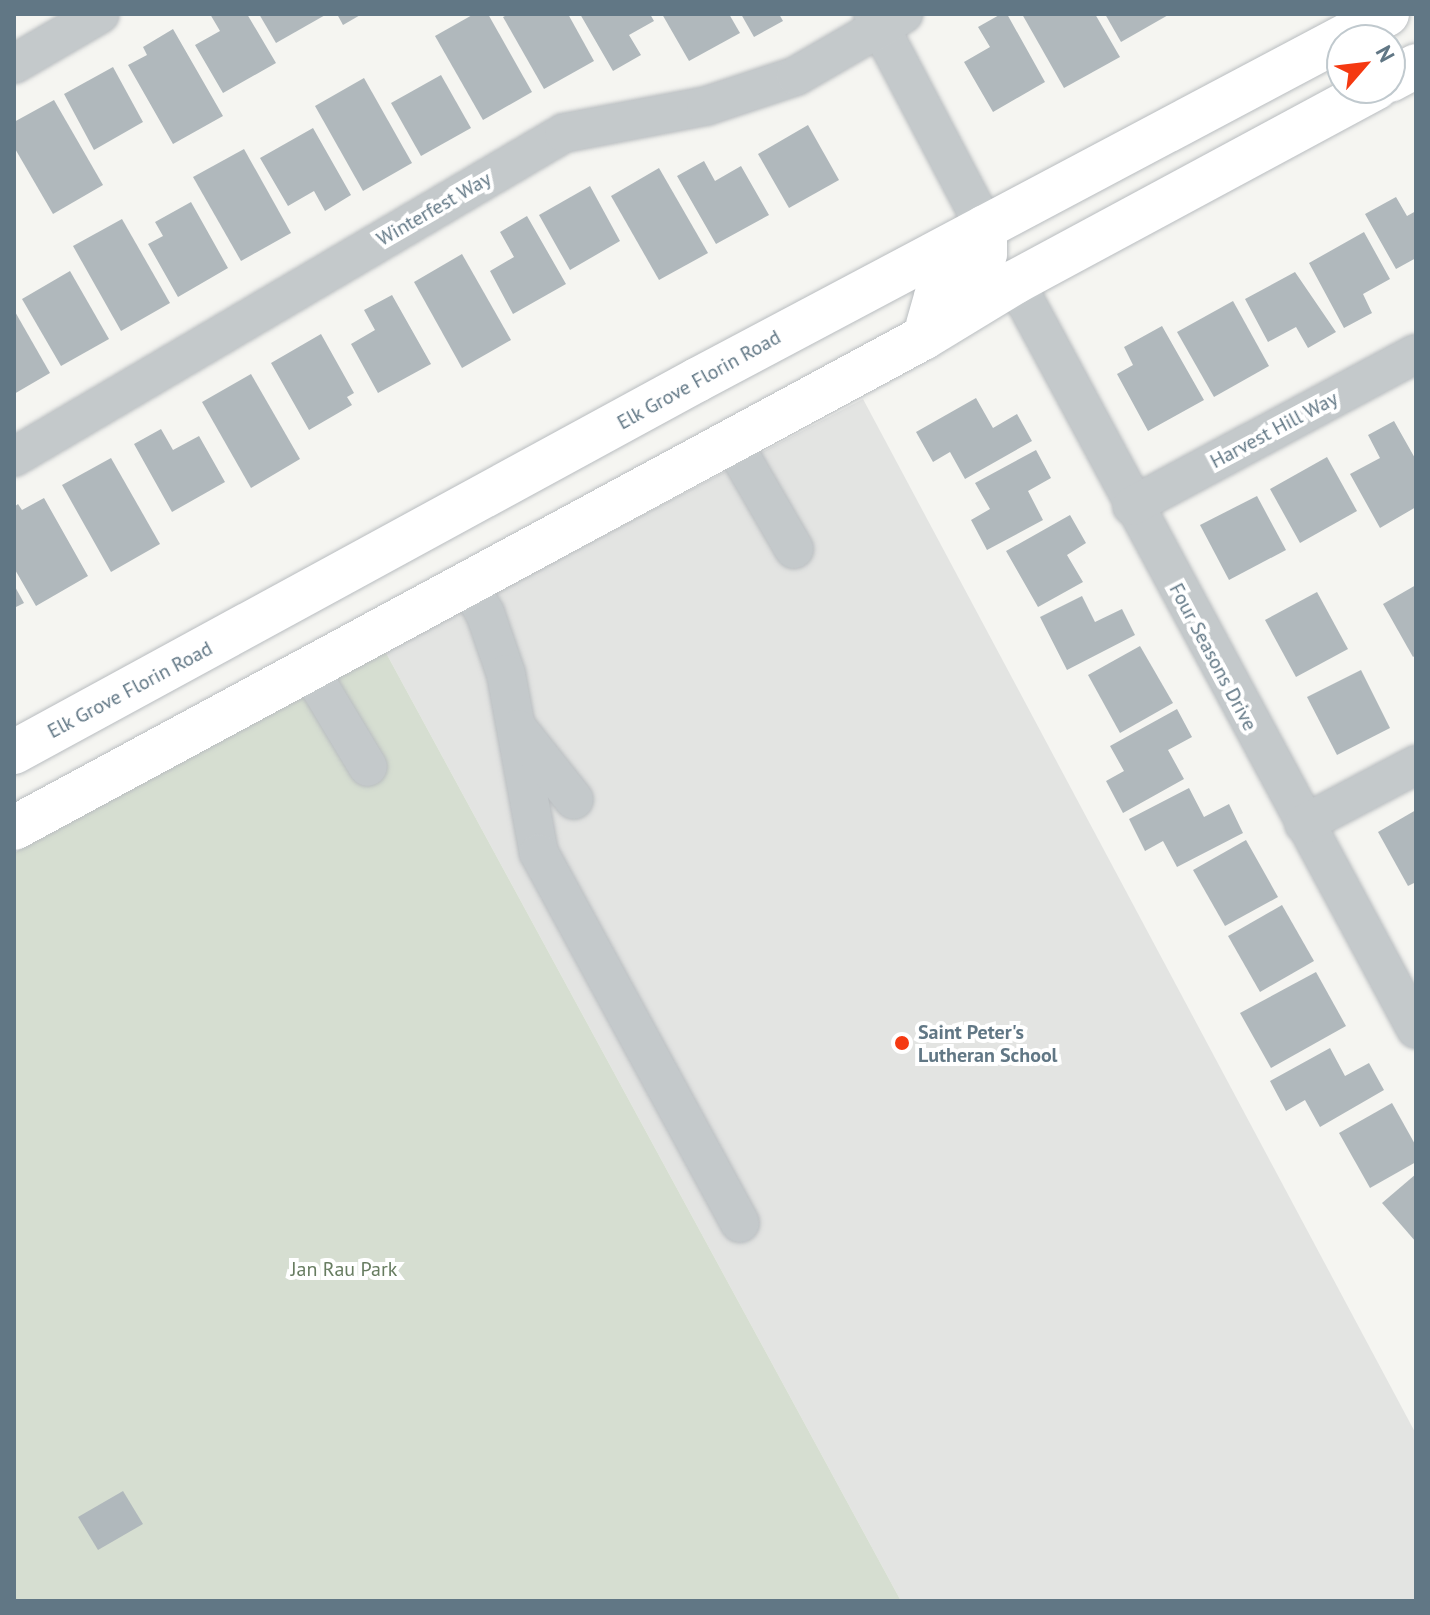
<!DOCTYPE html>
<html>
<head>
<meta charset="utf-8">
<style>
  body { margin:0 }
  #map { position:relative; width:1430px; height:1615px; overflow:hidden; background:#f5f5f1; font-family:"PT Sans",sans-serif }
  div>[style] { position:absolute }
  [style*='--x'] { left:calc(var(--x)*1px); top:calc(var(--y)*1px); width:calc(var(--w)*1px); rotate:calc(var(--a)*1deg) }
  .built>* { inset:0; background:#e3e4e2 }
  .green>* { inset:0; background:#d6ded1 }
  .building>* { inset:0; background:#b0b8bc }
  .roads { filter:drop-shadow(0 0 2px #b9bdc0) drop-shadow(0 0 2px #b9bdc0) }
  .minor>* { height:38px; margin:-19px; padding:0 19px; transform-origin:19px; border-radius:19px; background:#c4c9cb }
  .major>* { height:44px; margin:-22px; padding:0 22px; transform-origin:22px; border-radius:22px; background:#fff }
  .dots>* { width:22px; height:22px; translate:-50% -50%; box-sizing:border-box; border:4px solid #fff; border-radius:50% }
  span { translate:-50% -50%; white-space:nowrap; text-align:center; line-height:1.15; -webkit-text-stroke:8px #fff; paint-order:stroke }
  .street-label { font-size:20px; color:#617785 }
  .poi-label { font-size:20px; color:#617785; font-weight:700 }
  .left { translate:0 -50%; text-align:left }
  .park-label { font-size:20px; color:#677c60 }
  .frame { position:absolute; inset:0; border:16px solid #617785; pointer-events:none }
  .north { position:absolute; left:1326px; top:24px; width:80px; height:80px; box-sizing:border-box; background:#fff; border:2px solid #c0c9ce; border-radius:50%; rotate:62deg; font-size:22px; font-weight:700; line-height:32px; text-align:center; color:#617785 }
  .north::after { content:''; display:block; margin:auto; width:28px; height:36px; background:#f53911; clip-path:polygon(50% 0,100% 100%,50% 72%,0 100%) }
</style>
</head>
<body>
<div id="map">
  <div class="built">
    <i style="clip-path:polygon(863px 399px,1416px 1434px,1416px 1601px,901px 1601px,385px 651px)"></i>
  </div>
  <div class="green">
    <i style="clip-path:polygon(385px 651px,901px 1601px,14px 1601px,14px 853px)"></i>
  </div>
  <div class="building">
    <i style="clip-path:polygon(210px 14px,247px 14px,276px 63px,223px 93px,195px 45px,220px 31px)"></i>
    <i style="clip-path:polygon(259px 14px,327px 14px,276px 43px)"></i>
    <i style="clip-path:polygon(337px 14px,362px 14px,343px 25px)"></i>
    <i style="clip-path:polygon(474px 14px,488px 14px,532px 92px,483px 120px,435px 36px)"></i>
    <i style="clip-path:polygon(509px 14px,568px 14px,594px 61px,544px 89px,503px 17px)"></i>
    <i style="clip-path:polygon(580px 14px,650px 14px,654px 21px,629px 35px,641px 55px,613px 71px)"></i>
    <i style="clip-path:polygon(662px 14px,729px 14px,740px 33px,689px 61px)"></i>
    <i style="clip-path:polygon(741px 14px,779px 14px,783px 21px,754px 37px)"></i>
    <i style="clip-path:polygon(1001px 14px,1007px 14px,1045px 82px,993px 112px,964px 62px,990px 47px,978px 27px)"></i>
    <i style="clip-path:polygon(1022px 14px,1095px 14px,1120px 57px,1064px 88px)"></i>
    <i style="clip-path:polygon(1105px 14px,1170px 14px,1121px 42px)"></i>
    <i style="clip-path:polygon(173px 29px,223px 116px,173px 144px,128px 65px,147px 55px,143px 47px)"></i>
    <i style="clip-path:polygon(113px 67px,143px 122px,94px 150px,64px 94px)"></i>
    <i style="clip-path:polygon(441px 75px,471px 128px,421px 156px,391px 103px)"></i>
    <i style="clip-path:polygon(364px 78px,412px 163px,363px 191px,315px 106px)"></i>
    <i style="clip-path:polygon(54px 100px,103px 185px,53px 214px,14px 147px,14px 122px)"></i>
    <i style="clip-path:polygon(808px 125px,839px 180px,789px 208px,758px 154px)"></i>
    <i style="clip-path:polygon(313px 128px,351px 195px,325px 211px,314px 191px,288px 206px,260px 158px)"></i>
    <i style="clip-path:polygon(244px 149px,291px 233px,241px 261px,193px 177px)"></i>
    <i style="clip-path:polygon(704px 161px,715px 181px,741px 166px,769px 215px,716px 244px,677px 176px)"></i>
    <i style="clip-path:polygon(659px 168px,708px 253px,659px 280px,611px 196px)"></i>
    <i style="clip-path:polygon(590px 186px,620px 241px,570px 270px,539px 215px)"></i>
    <i style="clip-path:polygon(1396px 197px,1407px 216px,1416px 211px,1416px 258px,1396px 269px,1365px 214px)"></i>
    <i style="clip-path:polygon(191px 202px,228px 268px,178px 297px,148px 244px,163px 236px,155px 222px)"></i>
    <i style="clip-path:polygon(527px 216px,566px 284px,513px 314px,490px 271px,514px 257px,500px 232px)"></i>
    <i style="clip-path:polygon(122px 219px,170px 303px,121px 331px,73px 246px)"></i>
    <i style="clip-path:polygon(1364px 232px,1390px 279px,1363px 294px,1372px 313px,1344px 328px,1309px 263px)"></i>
    <i style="clip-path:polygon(462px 254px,511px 340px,462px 368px,414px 282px)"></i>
    <i style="clip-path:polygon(70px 271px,109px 339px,61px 366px,22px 299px)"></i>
    <i style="clip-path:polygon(1295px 272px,1336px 332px,1308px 348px,1296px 327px,1268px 342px,1245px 299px)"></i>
    <i style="clip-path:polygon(392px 295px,431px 364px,378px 393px,351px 344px,375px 330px,364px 310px)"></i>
    <i style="clip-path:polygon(1233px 301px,1269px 366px,1214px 397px,1177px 332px)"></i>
    <i style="clip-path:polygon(14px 310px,50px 373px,14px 394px)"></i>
    <i style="clip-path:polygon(1162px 326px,1204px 400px,1148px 431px,1117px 374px,1133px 365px,1124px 347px)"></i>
    <i style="clip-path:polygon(321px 334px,354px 393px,347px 397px,352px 405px,309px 430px,271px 363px)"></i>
    <i style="clip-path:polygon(251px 374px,300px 459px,251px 488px,202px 402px)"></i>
    <i style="clip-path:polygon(976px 398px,993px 428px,1017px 414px,1032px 441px,965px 479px,950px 452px,933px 462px,916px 432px)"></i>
    <i style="clip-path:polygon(1394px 421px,1416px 460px,1416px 507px,1380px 528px,1350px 474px,1380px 458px,1368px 435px)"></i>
    <i style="clip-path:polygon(161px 429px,173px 450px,199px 436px,225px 482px,172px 512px,134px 444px)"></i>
    <i style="clip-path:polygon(1036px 450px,1051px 478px,1028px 491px,1043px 520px,987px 550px,971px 520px,990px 509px,975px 483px)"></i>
    <i style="clip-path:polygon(1327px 457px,1357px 511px,1300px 543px,1270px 489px)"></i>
    <i style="clip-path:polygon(111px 458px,160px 544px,111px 572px,62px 485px)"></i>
    <i style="clip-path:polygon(1257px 496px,1286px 550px,1229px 580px,1200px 525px)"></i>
    <i style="clip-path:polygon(44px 498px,88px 576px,36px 606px,14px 568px,14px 507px,18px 504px,22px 510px)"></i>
    <i style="clip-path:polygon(1070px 515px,1086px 543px,1067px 555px,1083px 582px,1038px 607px,1006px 551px)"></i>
    <i style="clip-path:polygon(14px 585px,24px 603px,14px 608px)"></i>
    <i style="clip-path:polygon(1416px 585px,1416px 655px,1413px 657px,1383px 604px)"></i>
    <i style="clip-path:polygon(1317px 592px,1348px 649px,1296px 677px,1265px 620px)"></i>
    <i style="clip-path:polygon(1082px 596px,1095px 622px,1122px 609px,1135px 635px,1067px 670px,1040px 617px)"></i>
    <i style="clip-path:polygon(1140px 646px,1173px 703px,1120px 733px,1088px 675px)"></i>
    <i style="clip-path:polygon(1361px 670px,1390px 728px,1337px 755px,1307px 697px)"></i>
    <i style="clip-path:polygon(1177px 709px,1192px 737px,1168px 750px,1184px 779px,1123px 813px,1106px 781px,1124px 771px,1110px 746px)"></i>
    <i style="clip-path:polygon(1189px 788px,1204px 817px,1229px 804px,1243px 833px,1177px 867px,1163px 841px,1145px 851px,1129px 819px)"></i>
    <i style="clip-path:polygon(1416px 810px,1416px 882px,1408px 886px,1378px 832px)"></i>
    <i style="clip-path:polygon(1246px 840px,1278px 897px,1225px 926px,1193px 870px)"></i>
    <i style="clip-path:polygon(1282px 905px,1314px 961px,1260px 992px,1228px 936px)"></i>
    <i style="clip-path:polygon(1316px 972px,1346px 1026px,1271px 1068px,1240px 1013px)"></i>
    <i style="clip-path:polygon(1330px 1048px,1345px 1076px,1369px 1063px,1384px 1090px,1320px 1127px,1305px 1100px,1286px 1111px,1270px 1081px)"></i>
    <i style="clip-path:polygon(1392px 1103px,1416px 1146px,1416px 1162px,1370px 1188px,1339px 1133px)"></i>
    <i style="clip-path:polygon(1416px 1174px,1416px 1242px,1382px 1203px)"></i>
    <i style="clip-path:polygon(123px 1491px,143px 1524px,98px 1550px,78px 1517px)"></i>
  </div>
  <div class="roads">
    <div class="minor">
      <i style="--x:873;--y:14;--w:241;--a:62.3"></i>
      <i style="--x:14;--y:64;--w:99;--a:-30.2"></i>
      <i style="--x:1015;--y:282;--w:848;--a:61.77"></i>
      <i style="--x:731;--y:440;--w:126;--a:60"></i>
      <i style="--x:14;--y:457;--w:638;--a:-30.5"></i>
      <i style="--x:564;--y:133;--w:145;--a:-10.8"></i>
      <i style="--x:706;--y:106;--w:95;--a:-18.4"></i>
      <i style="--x:796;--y:76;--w:124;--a:-30.1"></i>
      <i style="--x:1132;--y:506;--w:322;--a:-28.2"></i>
      <i style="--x:468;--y:584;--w:34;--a:60"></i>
      <i style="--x:485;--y:613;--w:65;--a:71"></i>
      <i style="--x:506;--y:674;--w:182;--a:79.6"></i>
      <i style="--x:539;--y:853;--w:421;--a:61.5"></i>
      <i style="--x:309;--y:669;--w:114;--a:59"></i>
      <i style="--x:518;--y:729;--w:90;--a:51.7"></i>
      <i style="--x:1304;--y:824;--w:127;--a:-27.8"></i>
    </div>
    <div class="major">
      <i style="--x:1390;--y:80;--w:30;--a:-28"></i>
      <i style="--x:928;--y:325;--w:29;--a:-74"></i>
      <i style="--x:936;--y:297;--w:65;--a:-41.3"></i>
      <i style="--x:985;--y:254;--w:27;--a:-90"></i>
      <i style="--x:14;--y:752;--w:778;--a:-28.58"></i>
      <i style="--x:697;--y:380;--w:781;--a:-27.94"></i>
      <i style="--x:14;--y:828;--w:1033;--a:-28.33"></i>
      <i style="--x:923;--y:338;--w:108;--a:-31.3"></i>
      <i style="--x:1015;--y:282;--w:410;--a:-28.3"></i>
    </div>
  </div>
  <div class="dots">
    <i style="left:902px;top:1043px;background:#f53911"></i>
  </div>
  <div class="street-label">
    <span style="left:434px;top:209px;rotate:-30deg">Winterfest Way</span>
    <span style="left:699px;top:380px;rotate:-29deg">Elk Grove Florin Road</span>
    <span style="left:1274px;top:430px;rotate:-28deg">Harvest Hill Way</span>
    <span style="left:1213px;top:657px;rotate:62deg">Four Seasons Drive</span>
    <span style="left:130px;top:690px;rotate:-28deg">Elk Grove Florin Road</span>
  </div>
  <div class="poi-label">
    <span class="left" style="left:918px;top:1044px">Saint Peter's<br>Lutheran School</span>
  </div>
  <div class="park-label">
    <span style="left:344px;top:1269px">Jan Rau Park</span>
  </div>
  <div class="frame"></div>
  <div class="north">N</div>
</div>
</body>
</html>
